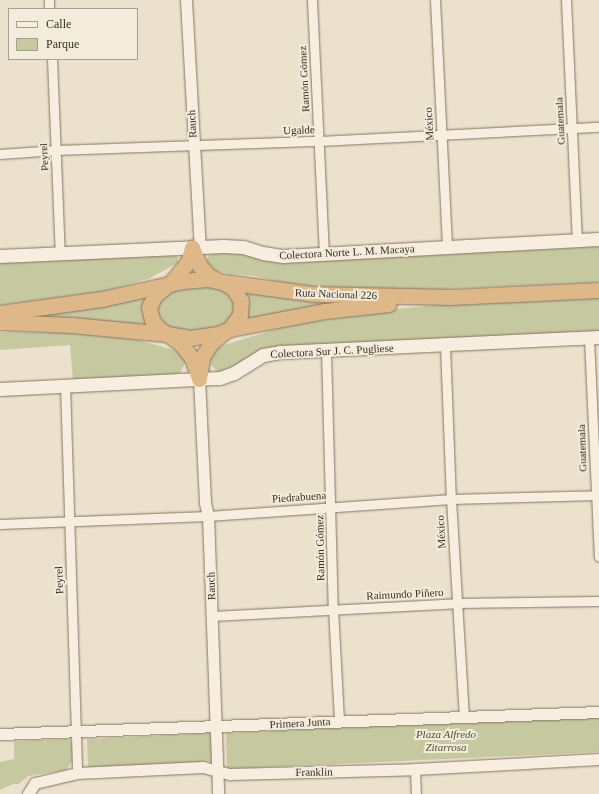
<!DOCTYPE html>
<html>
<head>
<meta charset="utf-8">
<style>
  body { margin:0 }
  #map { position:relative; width:599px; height:794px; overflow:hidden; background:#ebe1cc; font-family:Georgia,serif }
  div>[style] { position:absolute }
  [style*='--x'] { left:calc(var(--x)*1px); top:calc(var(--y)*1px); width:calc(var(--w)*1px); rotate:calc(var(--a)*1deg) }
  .green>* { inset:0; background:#c6c9a0 }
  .roads { filter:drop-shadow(0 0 1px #877461) drop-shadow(0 0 1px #877461) }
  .minor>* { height:9px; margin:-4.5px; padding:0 4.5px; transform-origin:4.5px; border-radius:4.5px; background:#f7eedf }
  .tertiary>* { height:11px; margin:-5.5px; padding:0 5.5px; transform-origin:5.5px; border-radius:5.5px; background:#f7eedf }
  .secondary>* { height:13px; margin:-6.5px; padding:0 6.5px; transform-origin:6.5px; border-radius:6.5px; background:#f7eedf }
  .trunk>* { height:15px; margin:-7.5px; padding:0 7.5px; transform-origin:7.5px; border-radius:7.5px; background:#deb888 }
  span { translate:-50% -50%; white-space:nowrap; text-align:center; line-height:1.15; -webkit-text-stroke:4px #f3ebdb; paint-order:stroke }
  .street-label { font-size:11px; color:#392d23 }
  .park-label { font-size:11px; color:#4c542c; font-style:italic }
  .legend { position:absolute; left:8px; top:8px; width:130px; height:52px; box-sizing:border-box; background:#f3ebdb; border:1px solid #a99f91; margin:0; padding:5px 7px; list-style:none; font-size:12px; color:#392d23 }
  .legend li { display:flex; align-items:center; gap:8px; height:20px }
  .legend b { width:20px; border:1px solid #a99f91 }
</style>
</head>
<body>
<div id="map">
  <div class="green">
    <i style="clip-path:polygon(599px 245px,599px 282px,450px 289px,394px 289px,311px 286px,279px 282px,255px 276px,224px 273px,213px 270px,206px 262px,209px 254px,215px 252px)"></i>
    <i style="clip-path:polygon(172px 254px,178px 257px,178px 263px,148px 279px,105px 291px,0 305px,0 261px)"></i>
    <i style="clip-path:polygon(207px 286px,224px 289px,231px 295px,236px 308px,229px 323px,197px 332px,163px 326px,154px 309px,155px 304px,171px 289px)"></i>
    <i style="clip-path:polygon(240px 287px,383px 300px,242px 324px)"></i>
    <i style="clip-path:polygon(148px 293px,150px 330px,20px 314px)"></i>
    <i style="clip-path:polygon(599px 295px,599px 334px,246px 360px,219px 373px,211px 365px,210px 358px,214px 351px,224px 345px,287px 326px,395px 309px,496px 300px)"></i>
    <i style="clip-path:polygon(0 332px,71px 333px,138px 340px,181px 352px,185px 359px,185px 363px,181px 372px,177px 374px,73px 380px,70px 345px,0 350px)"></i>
    <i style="clip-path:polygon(599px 716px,599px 752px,227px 769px,226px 733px)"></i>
    <i style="clip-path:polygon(213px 733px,214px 761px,88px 768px,87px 739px)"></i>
    <i style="clip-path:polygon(69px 739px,72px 743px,73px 760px,66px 770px,28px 776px,19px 784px,13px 784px,0 790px,0 762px,14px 759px,14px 741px)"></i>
  </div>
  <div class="roads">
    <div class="minor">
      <i style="--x:49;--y:0;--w:9;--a:90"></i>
      <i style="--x:312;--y:0;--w:253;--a:87.3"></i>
      <i style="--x:435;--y:0;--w:247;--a:87.2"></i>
      <i style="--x:566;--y:0;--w:241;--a:87.4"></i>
      <i style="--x:52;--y:59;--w:195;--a:87.7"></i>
      <i style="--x:0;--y:154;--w:56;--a:-4.1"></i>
      <i style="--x:56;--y:150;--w:263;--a:-2"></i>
      <i style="--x:319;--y:141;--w:280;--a:-2.9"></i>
      <i style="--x:589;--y:338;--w:219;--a:87.4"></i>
      <i style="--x:445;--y:345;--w:154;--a:87.8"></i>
      <i style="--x:451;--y:499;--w:218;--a:86.6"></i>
      <i style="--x:326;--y:350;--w:259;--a:88.5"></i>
      <i style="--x:333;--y:609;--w:112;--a:86.9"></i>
      <i style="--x:65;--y:385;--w:388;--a:88.2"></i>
      <i style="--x:0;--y:524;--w:208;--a:-2.2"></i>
      <i style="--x:208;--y:516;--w:244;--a:-4"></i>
      <i style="--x:451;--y:499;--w:148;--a:-1.5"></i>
      <i style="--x:212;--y:616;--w:245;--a:-3"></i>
      <i style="--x:457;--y:603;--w:142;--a:-0.8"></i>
      <i style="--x:415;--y:769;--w:25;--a:88"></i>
    </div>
    <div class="tertiary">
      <i style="--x:186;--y:0;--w:247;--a:86.8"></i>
      <i style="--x:199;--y:379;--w:124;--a:87.2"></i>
      <i style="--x:205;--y:503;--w:13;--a:77"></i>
      <i style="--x:208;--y:516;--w:278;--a:87.9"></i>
      <i style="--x:0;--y:734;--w:599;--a:-2.1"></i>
      <i style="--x:28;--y:794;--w:13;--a:-58"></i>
      <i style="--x:35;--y:783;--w:43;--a:-13.4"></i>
      <i style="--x:77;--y:773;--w:126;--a:-2.7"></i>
      <i style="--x:203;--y:767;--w:28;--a:15"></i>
      <i style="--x:230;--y:774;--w:185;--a:-1.5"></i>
      <i style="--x:415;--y:769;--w:184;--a:-3.1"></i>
    </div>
    <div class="secondary">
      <i style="--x:0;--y:256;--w:223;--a:-2.6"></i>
      <i style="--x:223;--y:246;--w:20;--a:3"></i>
      <i style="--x:243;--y:247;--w:21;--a:17"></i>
      <i style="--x:263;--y:253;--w:20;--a:9"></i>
      <i style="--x:283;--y:256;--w:316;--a:-3.1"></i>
      <i style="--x:0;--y:389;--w:220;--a:-2.9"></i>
      <i style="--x:220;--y:378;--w:15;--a:-20"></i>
      <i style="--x:234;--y:373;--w:34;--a:-32"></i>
      <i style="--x:263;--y:355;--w:17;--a:-10"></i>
      <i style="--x:280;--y:352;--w:319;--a:-2.7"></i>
    </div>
    <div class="trunk">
      <i style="--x:192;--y:248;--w:20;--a:66"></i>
      <i style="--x:200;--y:266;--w:13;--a:48"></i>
      <i style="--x:209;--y:276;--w:9;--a:27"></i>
      <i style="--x:225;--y:282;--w:90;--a:7.7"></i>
      <i style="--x:314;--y:294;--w:137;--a:1.3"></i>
      <i style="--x:451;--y:297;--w:148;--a:-2.7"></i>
      <i style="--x:170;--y:284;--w:28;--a:-51"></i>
      <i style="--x:188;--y:262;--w:15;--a:-74"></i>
      <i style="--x:0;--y:313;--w:103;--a:-7.8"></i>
      <i style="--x:102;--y:299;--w:83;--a:-12.5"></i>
      <i style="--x:183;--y:281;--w:24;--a:-5"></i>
      <i style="--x:207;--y:279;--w:15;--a:11"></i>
      <i style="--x:222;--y:282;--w:13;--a:29"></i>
      <i style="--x:233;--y:288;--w:15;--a:58"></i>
      <i style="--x:241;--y:301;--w:14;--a:94"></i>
      <i style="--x:240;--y:315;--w:17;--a:126"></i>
      <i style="--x:230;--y:329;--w:13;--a:157"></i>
      <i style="--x:218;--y:334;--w:28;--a:172"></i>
      <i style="--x:190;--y:338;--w:23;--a:-170"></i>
      <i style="--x:167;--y:334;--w:11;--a:-146"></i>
      <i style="--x:158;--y:328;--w:10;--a:-127"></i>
      <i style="--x:152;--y:320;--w:13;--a:-103"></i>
      <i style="--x:149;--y:307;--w:13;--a:-63"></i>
      <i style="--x:155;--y:295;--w:16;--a:-38"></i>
      <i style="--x:0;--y:322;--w:72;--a:2.4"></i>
      <i style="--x:72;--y:325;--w:95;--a:5.4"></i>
      <i style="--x:230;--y:329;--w:97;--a:-10.7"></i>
      <i style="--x:325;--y:311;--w:64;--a:-6.2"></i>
      <i style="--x:170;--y:336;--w:14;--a:36"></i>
      <i style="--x:181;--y:344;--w:18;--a:52"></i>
      <i style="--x:192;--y:358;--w:18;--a:71"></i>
      <i style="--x:199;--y:379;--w:22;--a:-82"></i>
      <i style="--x:202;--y:357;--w:17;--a:-57"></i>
      <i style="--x:211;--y:343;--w:16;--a:-40"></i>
    </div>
  </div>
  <div class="street-label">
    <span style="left:304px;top:79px;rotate:-93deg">Ramón Gómez</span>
    <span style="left:560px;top:121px;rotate:-93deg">Guatemala</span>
    <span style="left:192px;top:124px;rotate:-93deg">Rauch</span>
    <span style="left:429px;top:124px;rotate:-93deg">México</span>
    <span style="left:299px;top:130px;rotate:-2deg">Ugalde</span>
    <span style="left:44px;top:157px;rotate:-93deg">Peyrel</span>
    <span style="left:347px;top:252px;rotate:-3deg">Colectora Norte L. M. Macaya</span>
    <span style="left:336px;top:294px;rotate:2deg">Ruta Nacional 226</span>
    <span style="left:332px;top:351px;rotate:-3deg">Colectora Sur J. C. Pugliese</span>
    <span style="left:582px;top:448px;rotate:-92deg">Guatemala</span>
    <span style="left:299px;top:497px;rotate:-4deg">Piedrabuena</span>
    <span style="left:441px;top:532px;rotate:-93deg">México</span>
    <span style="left:320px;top:548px;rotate:-91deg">Ramón Gómez</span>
    <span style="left:59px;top:580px;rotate:-92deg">Peyrel</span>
    <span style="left:211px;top:586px;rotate:-92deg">Rauch</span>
    <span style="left:405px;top:594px;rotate:-3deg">Raimundo Piñero</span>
    <span style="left:300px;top:723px;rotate:-3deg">Primera Junta</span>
    <span style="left:314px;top:772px;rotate:-1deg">Franklin</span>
  </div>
  <div class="park-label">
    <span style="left:446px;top:741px">Plaza Alfredo<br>Zitarrosa</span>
  </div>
  <ul class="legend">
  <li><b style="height:5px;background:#f7eedf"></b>Calle</li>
  <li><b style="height:11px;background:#c6c9a0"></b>Parque</li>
  </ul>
</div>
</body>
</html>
